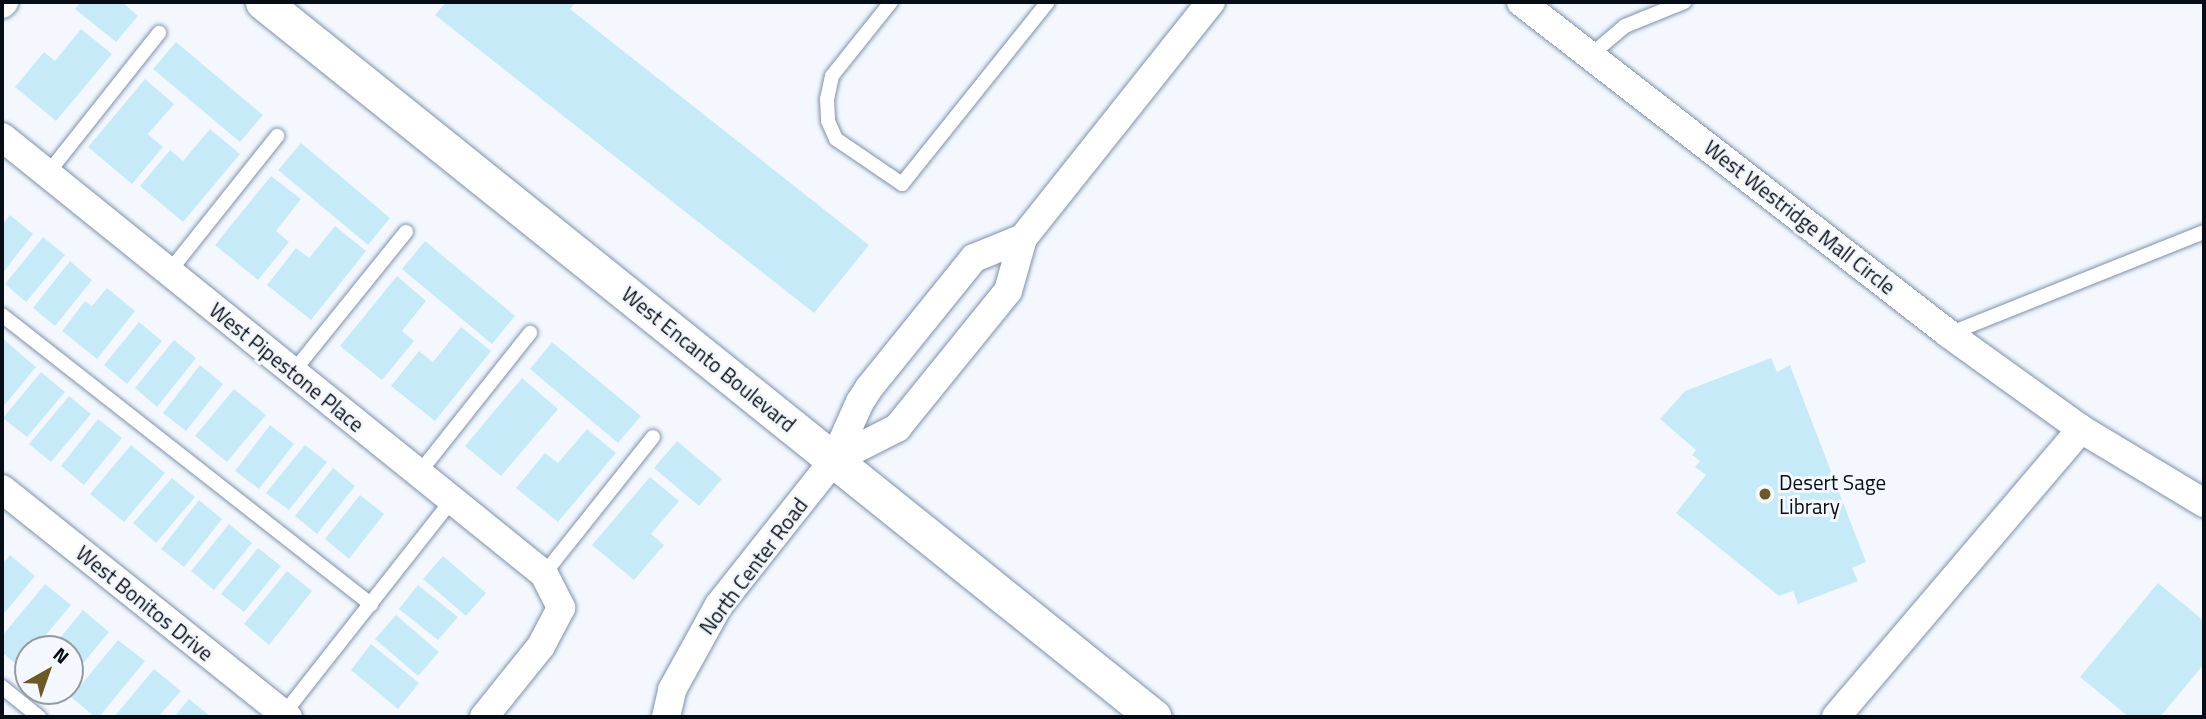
<!DOCTYPE html>
<html>
<head>
<meta charset="utf-8">
<style>
  body { margin:0 }
  #map { position:relative; width:2206px; height:719px; overflow:hidden; background:#f4f8fe; font-family:"Titillium Web",sans-serif }
  div>[style] { position:absolute }
  [style*='--x'] { left:calc(var(--x)*1px); top:calc(var(--y)*1px); width:calc(var(--w)*1px); rotate:calc(var(--a)*1deg) }
  .building>* { inset:0; background:#c7eaf9 }
  .roads { filter:drop-shadow(0 0 2px #7f90ac) drop-shadow(0 0 2px #7f90ac) }
  .service>* { height:14px; margin:-7px; padding:0 7px; transform-origin:7px; border-radius:7px; background:#fff }
  .minor>* { height:28px; margin:-14px; padding:0 14px; transform-origin:14px; border-radius:14px; background:#fff }
  .tertiary>* { height:35px; margin:-17.5px; padding:0 17.5px; transform-origin:17.5px; border-radius:17.5px; background:#fff }
  .dots>* { width:19px; height:19px; translate:-50% -50%; box-sizing:border-box; border:4px solid #f4f8fe; border-radius:50% }
  span { translate:-50% -50%; white-space:nowrap; text-align:center; line-height:1.15; -webkit-text-stroke:6px #f4f8fe; paint-order:stroke }
  .street-label { font-size:21px; color:#070d16 }
  .poi-label { font-size:21px; color:#070d16 }
  .left { translate:0 -50%; text-align:left }
  .frame { position:absolute; inset:0; border:4px solid #070d16; pointer-events:none }
  .north { position:absolute; left:14px; top:635px; width:70px; height:70px; box-sizing:border-box; background:#f4f8fe; border:2px solid #959aa1; border-radius:50%; rotate:40deg; font-size:19px; font-weight:700; line-height:28px; text-align:center; color:#070d16 }
  .north::after { content:''; display:block; margin:auto; width:24px; height:32px; background:#6c5928; clip-path:polygon(50% 0,100% 100%,50% 72%,0 100%) }
</style>
</head>
<body>
<div id="map">
  <div class="building">
    <i style="clip-path:polygon(81px 2px,122px 2px,138px 16px,116px 42px,75px 9px)"></i>
    <i style="clip-path:polygon(446px 2px,576px 2px,570px 9px,869px 245px,814px 313px,435px 15px)"></i>
    <i style="clip-path:polygon(81px 29px,112px 54px,56px 121px,15px 87px,44px 52px,55px 61px)"></i>
    <i style="clip-path:polygon(176px 42px,263px 115px,240px 142px,153px 69px)"></i>
    <i style="clip-path:polygon(145px 79px,174px 104px,148px 134px,163px 147px,132px 184px,88px 147px)"></i>
    <i style="clip-path:polygon(210px 129px,240px 154px,183px 222px,140px 186px,170px 150px,183px 161px)"></i>
    <i style="clip-path:polygon(301px 143px,390px 218px,368px 245px,278px 170px)"></i>
    <i style="clip-path:polygon(271px 176px,301px 199px,276px 231px,289px 242px,258px 280px,215px 245px)"></i>
    <i style="clip-path:polygon(10px 215px,33px 234px,2px 274px,2px 225px)"></i>
    <i style="clip-path:polygon(335px 226px,366px 251px,311px 320px,267px 285px,296px 248px,309px 258px)"></i>
    <i style="clip-path:polygon(43px 237px,65px 255px,26px 302px,5px 284px)"></i>
    <i style="clip-path:polygon(425px 241px,515px 316px,492px 344px,402px 269px)"></i>
    <i style="clip-path:polygon(70px 261px,92px 280px,55px 326px,33px 308px)"></i>
    <i style="clip-path:polygon(397px 276px,426px 301px,402px 331px,414px 341px,382px 380px,340px 346px)"></i>
    <i style="clip-path:polygon(107px 288px,135px 311px,97px 359px,62px 331px,85px 301px,92px 306px)"></i>
    <i style="clip-path:polygon(139px 322px,162px 341px,127px 384px,104px 365px)"></i>
    <i style="clip-path:polygon(461px 327px,491px 351px,435px 421px,391px 386px,419px 351px,433px 362px)"></i>
    <i style="clip-path:polygon(2px 338px,36px 367px,2px 408px)"></i>
    <i style="clip-path:polygon(174px 340px,196px 358px,157px 407px,135px 388px)"></i>
    <i style="clip-path:polygon(552px 342px,641px 416px,618px 443px,530px 369px)"></i>
    <i style="clip-path:polygon(1771px 358px,1777px 372px,1790px 365px,1866px 562px,1852px 568px,1858px 581px,1798px 604px,1793px 591px,1779px 596px,1676px 513px,1706px 475px,1695px 467px,1700px 461px,1692px 455px,1696px 450px,1660px 419px,1685px 391px)"></i>
    <i style="clip-path:polygon(200px 365px,223px 384px,186px 431px,163px 413px)"></i>
    <i style="clip-path:polygon(41px 372px,65px 392px,27px 437px,3px 418px)"></i>
    <i style="clip-path:polygon(522px 378px,558px 409px,501px 476px,465px 446px)"></i>
    <i style="clip-path:polygon(234px 389px,266px 415px,227px 462px,195px 436px)"></i>
    <i style="clip-path:polygon(69px 396px,91px 414px,51px 462px,29px 444px)"></i>
    <i style="clip-path:polygon(98px 419px,122px 438px,84px 485px,61px 466px)"></i>
    <i style="clip-path:polygon(270px 425px,294px 444px,259px 489px,235px 471px)"></i>
    <i style="clip-path:polygon(587px 429px,616px 453px,558px 522px,516px 488px,545px 453px,558px 463px)"></i>
    <i style="clip-path:polygon(677px 441px,722px 479px,699px 506px,654px 468px)"></i>
    <i style="clip-path:polygon(131px 445px,165px 473px,124px 522px,90px 494px)"></i>
    <i style="clip-path:polygon(305px 445px,327px 462px,289px 510px,266px 493px)"></i>
    <i style="clip-path:polygon(333px 468px,355px 486px,317px 534px,295px 516px)"></i>
    <i style="clip-path:polygon(650px 477px,679px 501px,651px 534px,664px 545px,634px 580px,592px 545px)"></i>
    <i style="clip-path:polygon(172px 478px,195px 497px,156px 543px,133px 523px)"></i>
    <i style="clip-path:polygon(360px 495px,384px 514px,349px 559px,325px 539px)"></i>
    <i style="clip-path:polygon(199px 500px,222px 519px,184px 567px,161px 549px)"></i>
    <i style="clip-path:polygon(229px 524px,252px 543px,214px 590px,191px 571px)"></i>
    <i style="clip-path:polygon(258px 548px,281px 566px,244px 612px,221px 594px)"></i>
    <i style="clip-path:polygon(10px 555px,35px 576px,2px 616px,2px 564px)"></i>
    <i style="clip-path:polygon(443px 556px,486px 593px,466px 616px,423px 579px)"></i>
    <i style="clip-path:polygon(287px 571px,312px 591px,269px 645px,244px 624px)"></i>
    <i style="clip-path:polygon(2158px 583px,2204px 621px,2204px 664px,2160px 717px,2129px 717px,2080px 677px)"></i>
    <i style="clip-path:polygon(45px 584px,71px 605px,34px 649px,28px 649px,28px 656px,19px 667px,2px 652px,2px 636px)"></i>
    <i style="clip-path:polygon(418px 585px,458px 617px,438px 640px,399px 609px)"></i>
    <i style="clip-path:polygon(83px 610px,109px 632px,70px 679px,70px 649px,51px 649px)"></i>
    <i style="clip-path:polygon(396px 615px,439px 652px,418px 676px,375px 639px)"></i>
    <i style="clip-path:polygon(118px 640px,145px 661px,99px 717px,95px 717px,71px 697px)"></i>
    <i style="clip-path:polygon(371px 644px,419px 683px,398px 709px,351px 670px)"></i>
    <i style="clip-path:polygon(154px 669px,181px 691px,158px 717px,114px 717px)"></i>
    <i style="clip-path:polygon(189px 699px,211px 717px,174px 717px)"></i>
  </div>
  <div class="roads">
    <div class="service">
      <i style="--x:891;--y:2;--w:95;--a:128.6"></i>
      <i style="--x:832;--y:76;--w:24;--a:102"></i>
      <i style="--x:827;--y:99;--w:22;--a:87"></i>
      <i style="--x:828;--y:121;--w:20;--a:66"></i>
      <i style="--x:836;--y:139;--w:80;--a:34.3"></i>
      <i style="--x:902;--y:184;--w:233;--a:-51.3"></i>
      <i style="--x:1592;--y:54;--w:43;--a:-40.3"></i>
      <i style="--x:1625;--y:26;--w:64;--a:-22.1"></i>
      <i style="--x:48;--y:173;--w:179;--a:-51.6"></i>
      <i style="--x:169;--y:272;--w:174;--a:-51.5"></i>
      <i style="--x:2;--y:315;--w:469;--a:38.1"></i>
      <i style="--x:1949;--y:334;--w:275;--a:-21.8"></i>
      <i style="--x:293;--y:372;--w:180;--a:-51.1"></i>
      <i style="--x:419;--y:473;--w:179;--a:-51.6"></i>
      <i style="--x:544;--y:574;--w:175;--a:-51.5"></i>
      <i style="--x:2;--y:687;--w:48;--a:39"></i>
      <i style="--x:282;--y:716;--w:275;--a:-51.8"></i>
    </div>
    <div class="minor">
      <i style="--x:1521;--y:2;--w:542;--a:37.8"></i>
      <i style="--x:1949;--y:334;--w:163;--a:35.7"></i>
      <i style="--x:2081;--y:429;--w:144;--a:31"></i>
      <i style="--x:2;--y:4;--w:3;--a:-45"></i>
      <i style="--x:2;--y:137;--w:696;--a:38.88"></i>
      <i style="--x:544;--y:574;--w:38;--a:63"></i>
      <i style="--x:561;--y:608;--w:43;--a:117.8"></i>
      <i style="--x:541;--y:646;--w:91;--a:128.8"></i>
      <i style="--x:834;--y:460;--w:71;--a:-26.9"></i>
      <i style="--x:897;--y:428;--w:176;--a:-51"></i>
      <i style="--x:1008;--y:291;--w:55;--a:-74.2"></i>
      <i style="--x:1023;--y:238;--w:302;--a:-51.5"></i>
      <i style="--x:2;--y:489;--w:366;--a:38.6"></i>
      <i style="--x:666;--y:717;--w:28;--a:-77"></i>
      <i style="--x:672;--y:690;--w:97;--a:-61.1"></i>
      <i style="--x:719;--y:605;--w:185;--a:-51.6"></i>
      <i style="--x:834;--y:460;--w:64;--a:-65.9"></i>
      <i style="--x:860;--y:402;--w:17;--a:-57"></i>
      <i style="--x:869;--y:388;--w:167;--a:-51.1"></i>
      <i style="--x:974;--y:258;--w:53;--a:-22.2"></i>
      <i style="--x:1836;--y:717;--w:378;--a:-49.6"></i>
    </div>
    <div class="tertiary">
      <i style="--x:263;--y:2;--w:1142;--a:38.75"></i>
    </div>
  </div>
  <div class="dots">
    <i style="left:1765px;top:494px;background:#6c5928"></i>
  </div>
  <div class="street-label">
    <span style="left:1800px;top:217px;rotate:38deg">West Westridge Mall Circle</span>
    <span style="left:709px;top:359px;rotate:39deg">West Encanto Boulevard</span>
    <span style="left:287px;top:367px;rotate:39deg">West Pipestone Place</span>
    <span style="left:753px;top:566px;rotate:-53deg">North Center Road</span>
    <span style="left:145px;top:603px;rotate:39deg">West Bonitos Drive</span>
  </div>
  <div class="poi-label">
    <span class="left" style="left:1779px;top:494px">Desert Sage<br>Library</span>
  </div>
  <div class="frame"></div>
  <div class="north">N</div>
</div>
</body>
</html>
